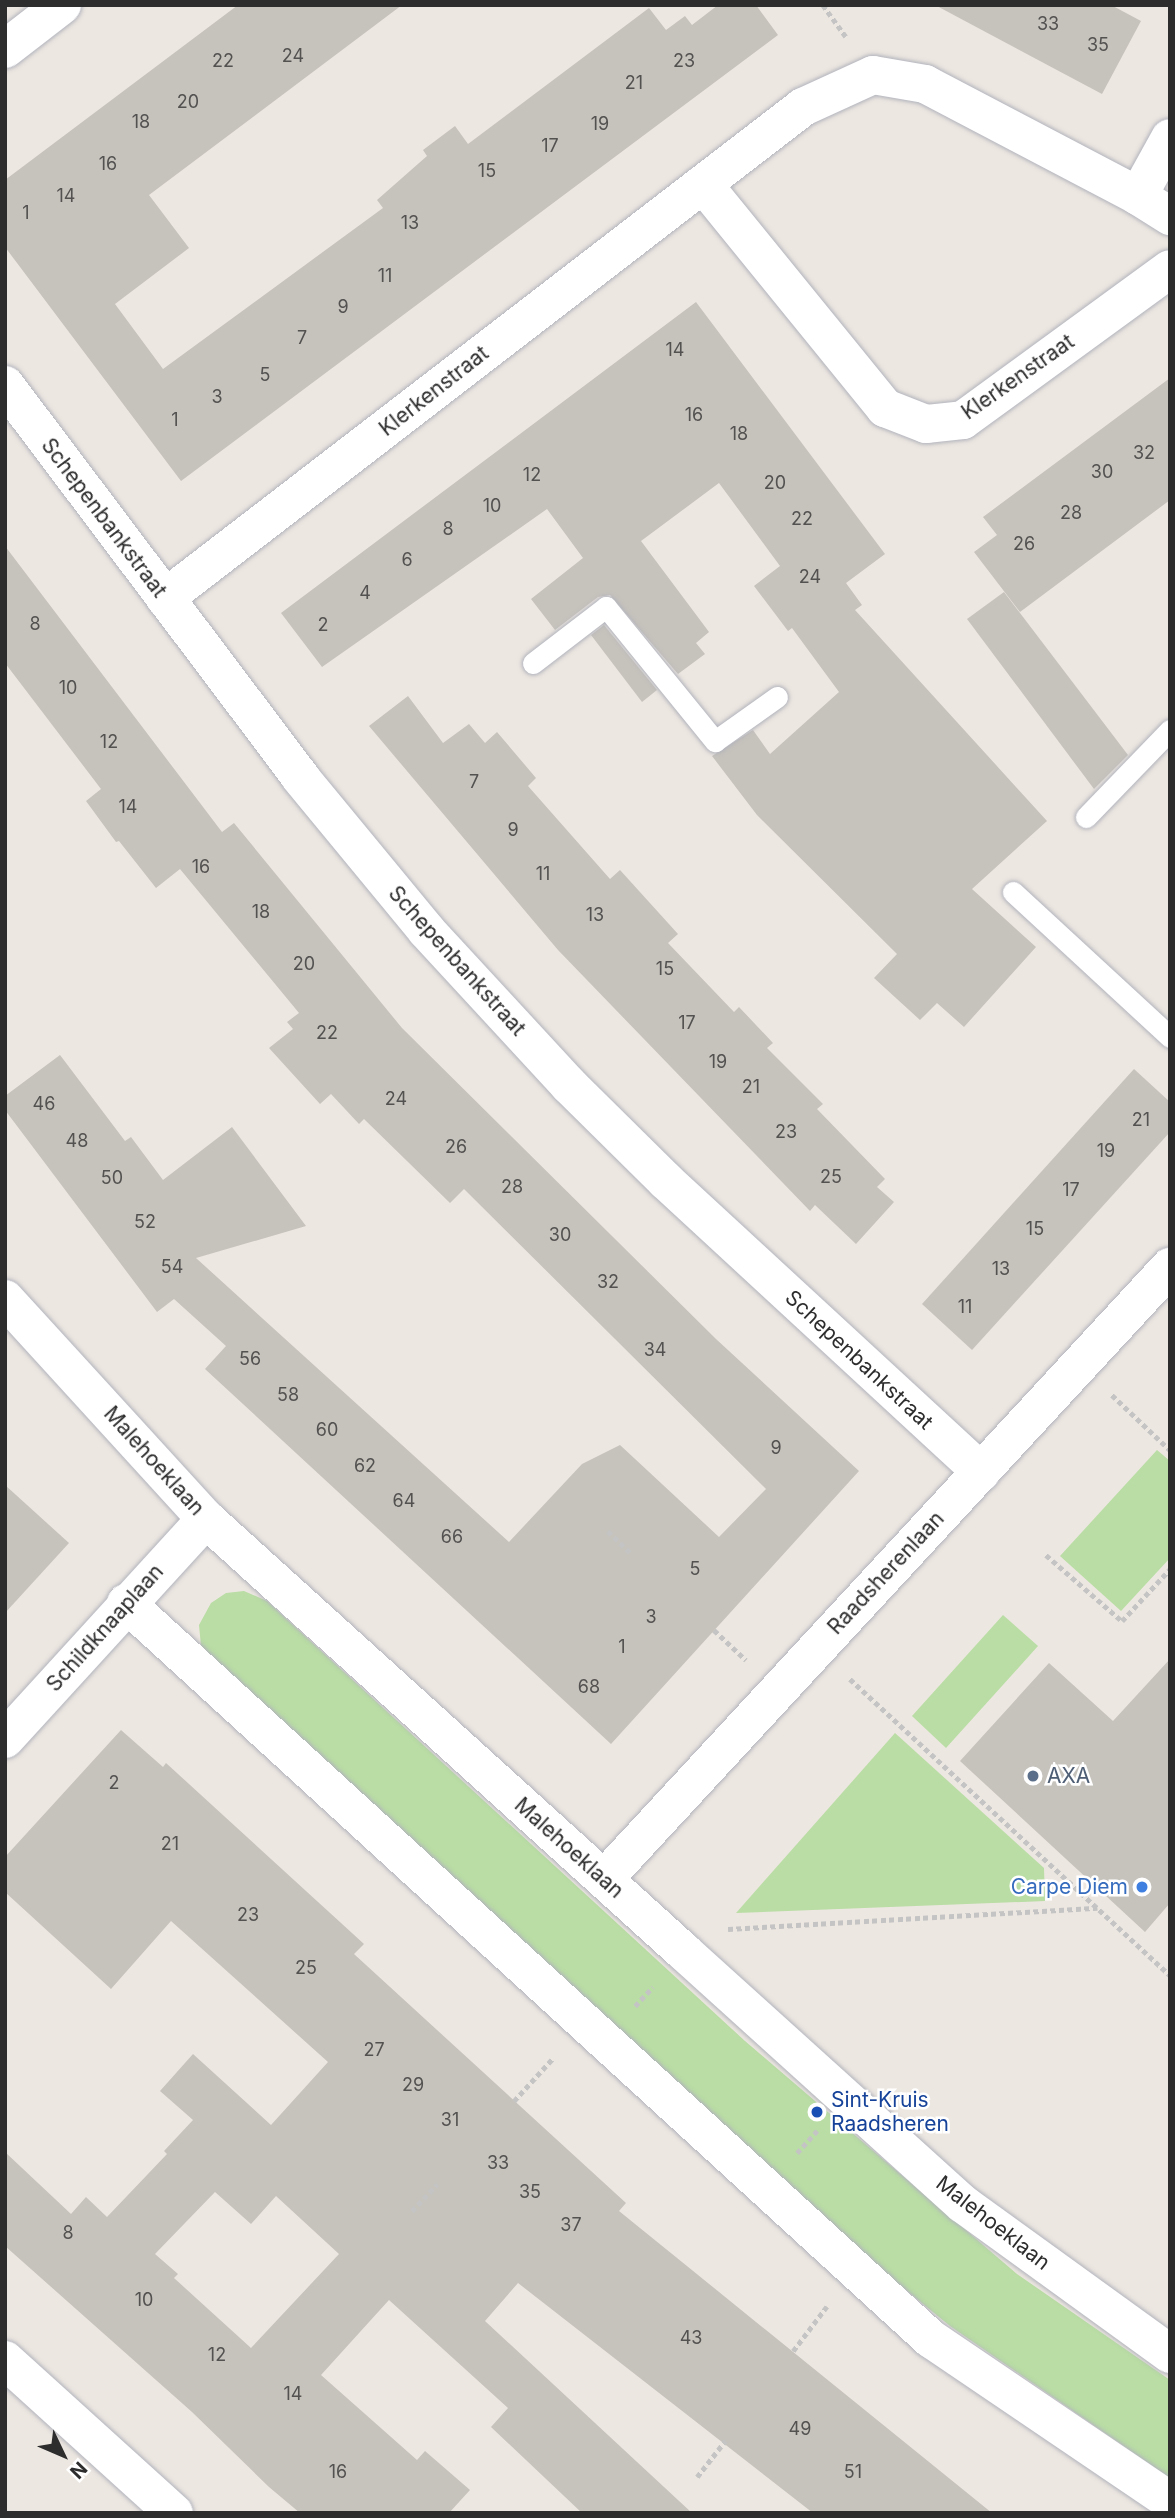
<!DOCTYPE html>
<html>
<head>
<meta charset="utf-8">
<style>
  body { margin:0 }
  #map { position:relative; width:1175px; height:2518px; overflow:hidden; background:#ede7e1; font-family:Inter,sans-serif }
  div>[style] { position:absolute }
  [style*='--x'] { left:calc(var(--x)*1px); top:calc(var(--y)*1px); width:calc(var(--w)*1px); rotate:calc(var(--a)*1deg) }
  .green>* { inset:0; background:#b9dda4 }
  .building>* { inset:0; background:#c6c2bc }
  .path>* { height:4.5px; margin-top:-2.25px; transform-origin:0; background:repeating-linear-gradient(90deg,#c4c4c4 0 5px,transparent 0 8.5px) }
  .roads { filter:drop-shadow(0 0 2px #b1b3bc) drop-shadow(0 0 2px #b1b3bc) }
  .lane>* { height:21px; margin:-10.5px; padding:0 10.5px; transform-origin:10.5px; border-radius:10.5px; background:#fff }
  .street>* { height:38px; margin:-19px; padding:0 19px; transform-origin:19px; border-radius:19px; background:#fff }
  .dots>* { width:19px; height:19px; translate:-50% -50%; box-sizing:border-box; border:4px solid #fff; border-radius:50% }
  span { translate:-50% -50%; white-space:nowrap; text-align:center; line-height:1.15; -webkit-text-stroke:5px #fff; paint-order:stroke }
  .number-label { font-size:18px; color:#535251 }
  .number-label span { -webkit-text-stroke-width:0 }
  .street-label { font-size:21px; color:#2d2d2d }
  .service-label { font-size:21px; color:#4e5e75 }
  .left { translate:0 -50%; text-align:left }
  .shop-label { font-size:21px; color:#366cbe }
  .right { translate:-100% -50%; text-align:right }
  .transit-label { font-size:21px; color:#164399 }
  .frame { position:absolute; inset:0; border:7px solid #2d2d2d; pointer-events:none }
  .north { position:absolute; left:28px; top:2420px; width:70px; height:70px; -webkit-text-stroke:5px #fff; paint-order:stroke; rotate:134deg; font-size:19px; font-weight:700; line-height:28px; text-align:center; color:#2d2d2d }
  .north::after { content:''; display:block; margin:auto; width:24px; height:32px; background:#2d2d2d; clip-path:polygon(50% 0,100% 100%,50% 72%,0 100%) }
</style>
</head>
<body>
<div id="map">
  <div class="green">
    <i style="clip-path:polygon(1157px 1450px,1170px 1461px,1170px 1558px,1121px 1611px,1060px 1556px)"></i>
    <i style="clip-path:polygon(244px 1591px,267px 1601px,745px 2041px,1017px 2274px,1170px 2380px,1170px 2478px,950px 2326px,813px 2214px,201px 1646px,199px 1625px,211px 1603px,226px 1593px)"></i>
    <i style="clip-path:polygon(1003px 1615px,1038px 1646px,946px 1748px,912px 1716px)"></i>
    <i style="clip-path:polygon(895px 1733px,1044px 1868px,1045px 1901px,736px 1913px)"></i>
  </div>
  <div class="building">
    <i style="clip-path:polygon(238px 5px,402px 5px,149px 195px,189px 248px,115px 304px,163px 369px,383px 208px,377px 200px,427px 156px,423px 150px,455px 126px,468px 144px,649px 8px,666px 30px,685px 16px,692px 25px,718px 5px,756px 5px,778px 35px,181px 481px,5px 247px,5px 180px)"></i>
    <i style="clip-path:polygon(935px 5px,1111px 5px,1141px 21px,1102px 94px)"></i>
    <i style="clip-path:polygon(696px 302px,885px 554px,846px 583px,862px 605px,855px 610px,1047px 821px,972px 889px,1036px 947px,964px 1027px,937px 1003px,920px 1020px,874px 978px,897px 954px,757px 815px,712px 756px,753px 730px,770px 754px,839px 692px,792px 628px,788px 631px,754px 586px,780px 566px,719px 483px,641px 541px,709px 632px,696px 643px,705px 654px,678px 674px,610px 595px,598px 597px,555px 630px,531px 599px,583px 558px,547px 509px,322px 667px,281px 613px)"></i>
    <i style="clip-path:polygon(1170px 378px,1170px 500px,1020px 612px,974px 552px,997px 535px,983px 517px)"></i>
    <i style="clip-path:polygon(5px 546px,222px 832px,234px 823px,402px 1028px,716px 1339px,859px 1471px,611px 1744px,205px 1369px,226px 1346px,174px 1299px,157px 1312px,5px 1110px,5px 1096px,60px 1055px,125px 1141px,131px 1137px,163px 1180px,232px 1127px,306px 1226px,196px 1258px,509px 1542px,582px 1464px,620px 1445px,719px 1537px,766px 1489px,464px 1189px,450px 1203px,364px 1119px,359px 1124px,331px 1094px,320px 1104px,269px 1048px,293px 1029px,287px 1022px,299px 1013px,180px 869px,156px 888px,119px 841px,116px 842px,86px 801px,101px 789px,5px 663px)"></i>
    <i style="clip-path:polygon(1004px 592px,1128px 755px,1094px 789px,967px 619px)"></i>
    <i style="clip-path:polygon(604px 625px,657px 690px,642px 702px,591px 635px)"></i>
    <i style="clip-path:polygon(408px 696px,443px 743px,469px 724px,485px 743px,497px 732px,536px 778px,528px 786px,610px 879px,620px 870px,678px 934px,668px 943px,734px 1012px,739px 1007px,773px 1043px,767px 1048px,823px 1104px,817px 1109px,885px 1179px,877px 1187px,894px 1202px,856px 1244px,815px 1205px,810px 1211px,558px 950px,369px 726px)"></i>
    <i style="clip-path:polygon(1134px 1069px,1170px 1102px,1170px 1132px,972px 1350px,922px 1304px)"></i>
    <i style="clip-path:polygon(5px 1485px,69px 1543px,5px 1613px)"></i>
    <i style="clip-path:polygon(1170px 1659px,1170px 1903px,1145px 1932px,960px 1761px,1049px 1663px,1113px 1721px)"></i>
    <i style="clip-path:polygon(evenodd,121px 1730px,163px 1767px,166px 1763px,364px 1944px,354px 1954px,626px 2203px,619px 2211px,992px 2513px,813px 2513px,518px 2283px,485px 2321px,692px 2513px,582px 2513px,491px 2427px,508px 2408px,389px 2300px,321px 2375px,417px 2460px,425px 2451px,470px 2490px,449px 2513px,300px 2513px,269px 2487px,192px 2412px,5px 2246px,5px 2152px,71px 2214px,86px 2197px,107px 2217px,167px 2154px,164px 2151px,193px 2120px,160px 2091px,193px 2054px,271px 2125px,328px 2062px,171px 1921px,111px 1989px,5px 1892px,5px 1857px,121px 1730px,215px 2192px,251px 2224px,276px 2196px,339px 2254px,251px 2348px,174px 2278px,178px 2274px,155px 2254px,215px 2192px)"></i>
  </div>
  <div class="path">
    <i style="--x:823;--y:5;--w:39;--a:54"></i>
    <i style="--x:1112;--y:1395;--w:80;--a:43.5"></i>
    <i style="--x:608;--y:1531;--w:33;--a:44"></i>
    <i style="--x:1046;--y:1555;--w:101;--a:41"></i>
    <i style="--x:1122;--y:1621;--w:71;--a:-47.3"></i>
    <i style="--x:714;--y:1630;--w:44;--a:43.2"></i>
    <i style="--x:850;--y:1679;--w:436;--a:42.8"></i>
    <i style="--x:728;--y:1929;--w:370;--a:-3.3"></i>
    <i style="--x:635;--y:2006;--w:26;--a:-47"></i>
    <i style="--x:514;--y:2101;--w:59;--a:-47.7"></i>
    <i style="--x:797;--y:2153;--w:30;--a:-48"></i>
    <i style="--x:412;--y:2211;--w:37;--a:-47"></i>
    <i style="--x:793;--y:2351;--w:56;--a:-52.9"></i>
    <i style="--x:697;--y:2477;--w:46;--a:-52.1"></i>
  </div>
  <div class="roads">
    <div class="lane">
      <i style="--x:533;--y:663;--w:92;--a:-37.5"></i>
      <i style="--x:606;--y:607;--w:173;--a:50.9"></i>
      <i style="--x:715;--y:741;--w:76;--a:-35.4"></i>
      <i style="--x:1086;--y:817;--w:121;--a:-46"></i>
      <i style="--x:1013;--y:892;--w:214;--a:42.7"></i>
    </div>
    <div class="street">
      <i style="--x:5;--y:49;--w:72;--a:-37.7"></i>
      <i style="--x:703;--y:184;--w:289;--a:50.9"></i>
      <i style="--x:885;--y:408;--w:44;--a:21.3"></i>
      <i style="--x:926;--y:424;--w:37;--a:-6"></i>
      <i style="--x:963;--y:420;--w:256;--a:-36.1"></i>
      <i style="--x:1138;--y:196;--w:66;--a:-61.1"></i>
      <i style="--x:5;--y:385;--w:491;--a:53"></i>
      <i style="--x:300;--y:777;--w:198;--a:50.5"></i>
      <i style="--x:426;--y:930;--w:211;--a:47.3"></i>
      <i style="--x:569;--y:1085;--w:136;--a:44.7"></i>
      <i style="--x:666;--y:1181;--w:429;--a:42.7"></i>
      <i style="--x:165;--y:598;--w:805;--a:-37.58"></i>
      <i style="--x:803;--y:107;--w:77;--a:-24.6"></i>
      <i style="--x:873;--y:75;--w:53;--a:9.8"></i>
      <i style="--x:925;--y:84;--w:241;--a:27.7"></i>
      <i style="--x:1138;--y:196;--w:38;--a:32"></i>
      <i style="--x:5;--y:1299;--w:298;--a:47.6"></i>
      <i style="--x:206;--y:1519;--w:645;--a:42.17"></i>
      <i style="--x:684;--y:1952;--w:376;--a:42.1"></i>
      <i style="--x:963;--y:2204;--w:256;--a:35.9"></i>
      <i style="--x:126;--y:1603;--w:1091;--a:42.44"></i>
      <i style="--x:931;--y:2339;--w:289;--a:34.1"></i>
      <i style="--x:5;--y:1739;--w:298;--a:-47.6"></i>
      <i style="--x:604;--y:1879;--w:834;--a:-47.24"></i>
      <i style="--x:5;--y:2360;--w:228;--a:42.2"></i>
    </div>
  </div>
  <div class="dots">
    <i style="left:1033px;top:1776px;background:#5c6f8a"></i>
    <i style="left:1142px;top:1887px;background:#3f7fe0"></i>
    <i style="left:817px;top:2112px;background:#1a4fb4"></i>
  </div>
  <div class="number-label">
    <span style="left:1048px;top:24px">33</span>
    <span style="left:1098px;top:45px">35</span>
    <span style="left:293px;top:56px">24</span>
    <span style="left:223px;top:61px">22</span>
    <span style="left:684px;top:61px">23</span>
    <span style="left:634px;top:83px">21</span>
    <span style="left:188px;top:102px">20</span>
    <span style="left:141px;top:122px">18</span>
    <span style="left:600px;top:124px">19</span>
    <span style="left:550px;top:146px">17</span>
    <span style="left:108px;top:164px">16</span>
    <span style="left:487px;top:171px">15</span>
    <span style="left:66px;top:196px">14</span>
    <span style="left:26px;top:213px">1</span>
    <span style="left:410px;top:223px">13</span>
    <span style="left:385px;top:276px">11</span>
    <span style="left:343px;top:307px">9</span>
    <span style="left:302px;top:338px">7</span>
    <span style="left:675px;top:350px">14</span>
    <span style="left:265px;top:375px">5</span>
    <span style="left:217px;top:397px">3</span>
    <span style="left:694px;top:415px">16</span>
    <span style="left:175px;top:420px">1</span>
    <span style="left:739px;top:434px">18</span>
    <span style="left:1144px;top:453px">32</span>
    <span style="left:1102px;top:472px">30</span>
    <span style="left:532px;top:475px">12</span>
    <span style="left:775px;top:483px">20</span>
    <span style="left:492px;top:506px">10</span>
    <span style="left:1071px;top:513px">28</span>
    <span style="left:802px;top:519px">22</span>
    <span style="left:448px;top:529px">8</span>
    <span style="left:1024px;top:544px">26</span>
    <span style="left:407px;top:560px">6</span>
    <span style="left:810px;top:577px">24</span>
    <span style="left:365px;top:593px">4</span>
    <span style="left:35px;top:624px">8</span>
    <span style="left:323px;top:625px">2</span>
    <span style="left:68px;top:688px">10</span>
    <span style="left:109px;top:742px">12</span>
    <span style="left:474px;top:782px">7</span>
    <span style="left:128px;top:807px">14</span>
    <span style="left:513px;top:830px">9</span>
    <span style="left:201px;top:867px">16</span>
    <span style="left:543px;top:874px">11</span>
    <span style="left:261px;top:912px">18</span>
    <span style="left:595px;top:915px">13</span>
    <span style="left:304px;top:964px">20</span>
    <span style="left:665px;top:969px">15</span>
    <span style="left:687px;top:1023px">17</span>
    <span style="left:327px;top:1033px">22</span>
    <span style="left:718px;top:1062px">19</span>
    <span style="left:751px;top:1087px">21</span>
    <span style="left:396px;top:1099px">24</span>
    <span style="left:44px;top:1104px">46</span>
    <span style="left:1141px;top:1120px">21</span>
    <span style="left:786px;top:1132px">23</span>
    <span style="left:77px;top:1141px">48</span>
    <span style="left:456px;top:1147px">26</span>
    <span style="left:1106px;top:1151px">19</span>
    <span style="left:831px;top:1177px">25</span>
    <span style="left:112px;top:1178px">50</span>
    <span style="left:512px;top:1187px">28</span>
    <span style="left:1071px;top:1190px">17</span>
    <span style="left:145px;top:1222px">52</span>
    <span style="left:1035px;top:1229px">15</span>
    <span style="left:560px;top:1235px">30</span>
    <span style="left:172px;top:1267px">54</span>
    <span style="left:1001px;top:1269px">13</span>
    <span style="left:608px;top:1282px">32</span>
    <span style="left:965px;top:1307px">11</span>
    <span style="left:655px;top:1350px">34</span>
    <span style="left:250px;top:1359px">56</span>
    <span style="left:288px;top:1395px">58</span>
    <span style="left:327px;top:1430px">60</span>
    <span style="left:776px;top:1448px">9</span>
    <span style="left:365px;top:1466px">62</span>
    <span style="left:404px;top:1501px">64</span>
    <span style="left:452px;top:1537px">66</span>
    <span style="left:695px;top:1569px">5</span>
    <span style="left:651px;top:1617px">3</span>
    <span style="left:622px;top:1647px">1</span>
    <span style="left:589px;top:1687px">68</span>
    <span style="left:114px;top:1783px">2</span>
    <span style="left:170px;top:1844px">21</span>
    <span style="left:248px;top:1915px">23</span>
    <span style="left:306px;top:1968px">25</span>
    <span style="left:374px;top:2050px">27</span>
    <span style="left:413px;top:2085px">29</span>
    <span style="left:450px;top:2120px">31</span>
    <span style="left:498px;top:2163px">33</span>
    <span style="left:530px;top:2192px">35</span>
    <span style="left:571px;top:2225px">37</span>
    <span style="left:68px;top:2233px">8</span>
    <span style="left:144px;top:2300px">10</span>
    <span style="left:691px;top:2338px">43</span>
    <span style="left:217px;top:2355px">12</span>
    <span style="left:293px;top:2394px">14</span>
    <span style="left:800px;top:2429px">49</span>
    <span style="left:338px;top:2472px">16</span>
    <span style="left:853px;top:2472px">51</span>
  </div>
  <div class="street-label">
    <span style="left:1018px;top:377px;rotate:-35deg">Klerkenstraat</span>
    <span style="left:434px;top:391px;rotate:-38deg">Klerkenstraat</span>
    <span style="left:104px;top:518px;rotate:53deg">Schepenbankstraat</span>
    <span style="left:457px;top:961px;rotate:48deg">Schepenbankstraat</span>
    <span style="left:859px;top:1360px;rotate:43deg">Schepenbankstraat</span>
    <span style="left:154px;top:1461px;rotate:48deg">Malehoeklaan</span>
    <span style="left:886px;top:1573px;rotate:-47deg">Raadsherenlaan</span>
    <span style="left:105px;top:1628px;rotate:-48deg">Schildknaaplaan</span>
    <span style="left:569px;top:1848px;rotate:42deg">Malehoeklaan</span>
    <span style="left:993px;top:2223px;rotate:38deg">Malehoeklaan</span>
  </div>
  <div class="service-label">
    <span class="left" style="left:1047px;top:1776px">AXA</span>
  </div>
  <div class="shop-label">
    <span class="right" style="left:1128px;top:1887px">Carpe Diem</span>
  </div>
  <div class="transit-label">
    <span class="left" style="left:831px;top:2112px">Sint-Kruis<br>Raadsheren</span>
  </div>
  <div class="frame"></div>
  <div class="north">N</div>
</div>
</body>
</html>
